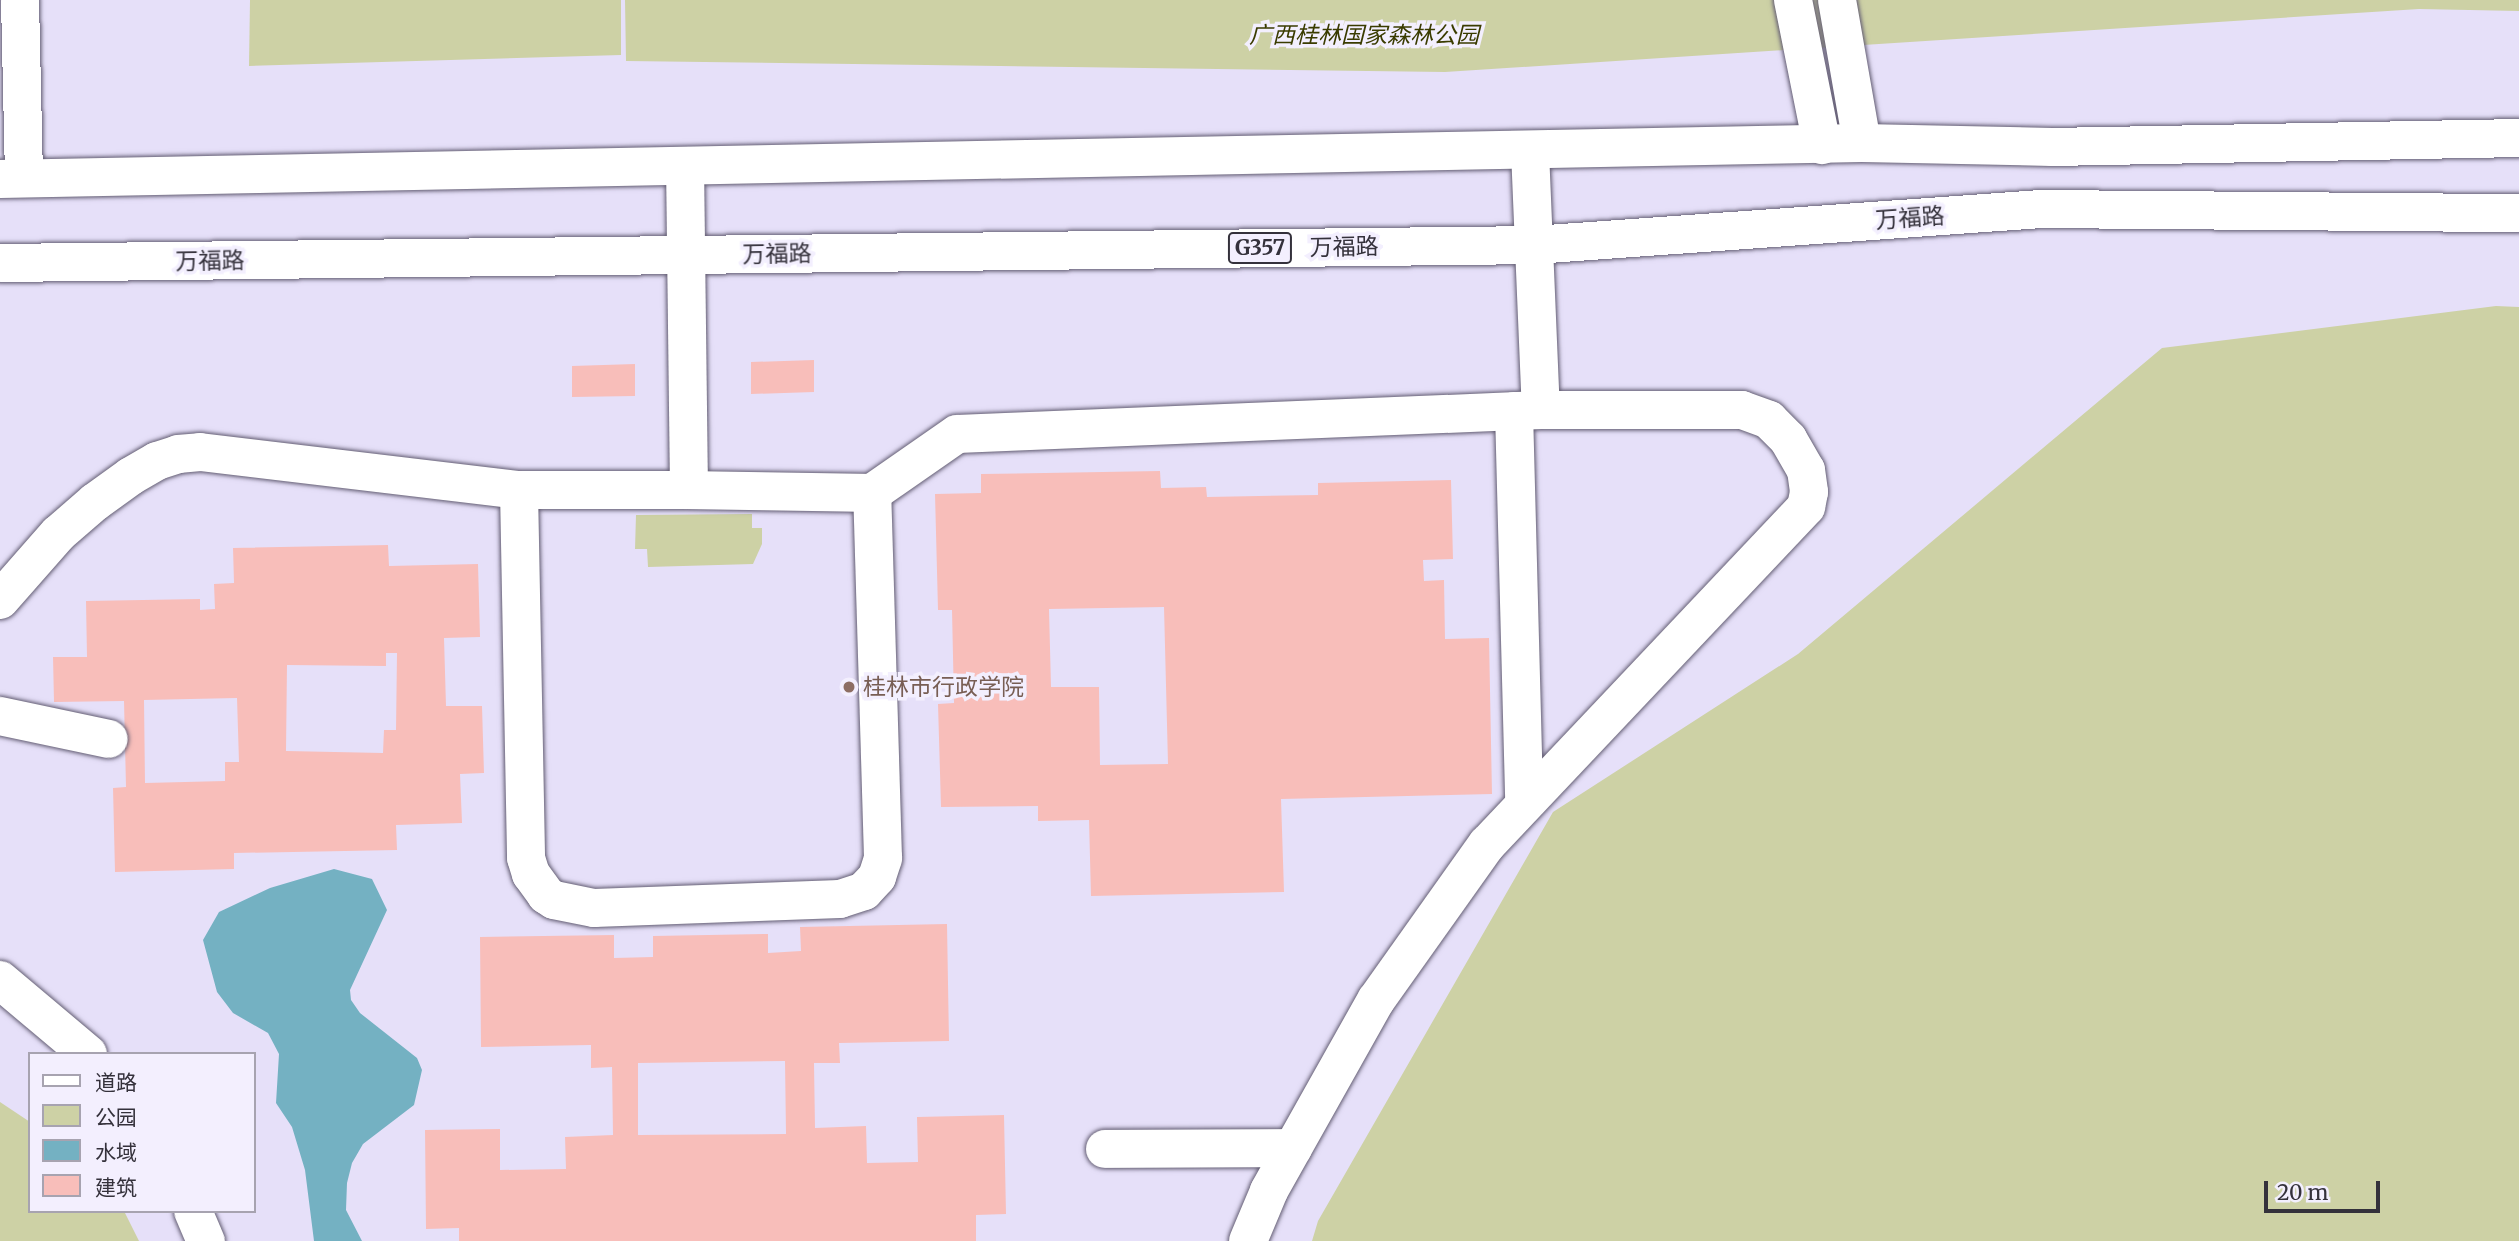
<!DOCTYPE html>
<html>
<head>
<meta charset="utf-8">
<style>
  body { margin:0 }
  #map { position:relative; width:2519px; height:1241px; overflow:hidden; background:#e6e0f9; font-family:Merriweather,"Noto Sans SC",serif }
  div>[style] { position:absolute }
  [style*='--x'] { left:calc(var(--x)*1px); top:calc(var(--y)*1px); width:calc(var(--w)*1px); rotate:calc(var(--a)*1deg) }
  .green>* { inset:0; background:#cdd1a5 }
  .water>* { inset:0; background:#74b1c2 }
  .building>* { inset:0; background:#f8beba }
  .roads { filter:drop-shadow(0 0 2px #635d73) drop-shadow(0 0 2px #635d73) }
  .minor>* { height:38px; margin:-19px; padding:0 19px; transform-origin:19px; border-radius:19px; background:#fff }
  .highway>* { height:38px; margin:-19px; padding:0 19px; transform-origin:19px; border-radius:19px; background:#fff }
  .dots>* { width:19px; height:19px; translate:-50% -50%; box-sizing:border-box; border:4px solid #f3effe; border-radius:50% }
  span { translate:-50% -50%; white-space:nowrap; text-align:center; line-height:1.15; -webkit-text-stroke:7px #f3effe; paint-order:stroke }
  .shield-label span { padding:2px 5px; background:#f3effe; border:2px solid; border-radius:5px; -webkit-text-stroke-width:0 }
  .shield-label { font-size:21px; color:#34313b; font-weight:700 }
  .park-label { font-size:23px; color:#3a3b00; font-style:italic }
  .street-label { font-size:23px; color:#34313b }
  .education-label { font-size:23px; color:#785e54 }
  .left { translate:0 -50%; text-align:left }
  .legend { position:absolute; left:28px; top:1052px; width:228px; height:161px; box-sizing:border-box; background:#f3effe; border:2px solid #a7a3b0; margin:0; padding:9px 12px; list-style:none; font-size:21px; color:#34313b }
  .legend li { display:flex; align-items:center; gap:14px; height:35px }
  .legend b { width:35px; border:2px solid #a7a3b0 }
  .scale { position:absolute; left:2264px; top:1181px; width:116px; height:32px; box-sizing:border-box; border:4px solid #34313b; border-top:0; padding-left:9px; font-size:21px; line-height:24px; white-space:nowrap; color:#34313b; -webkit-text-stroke:5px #f3effe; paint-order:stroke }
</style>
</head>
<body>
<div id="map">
  <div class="green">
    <i style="clip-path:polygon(250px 0,621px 0,621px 55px,249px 66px)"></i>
    <i style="clip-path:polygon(625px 0,2519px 0,2519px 11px,2419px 9px,1445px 72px,626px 61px)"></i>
    <i style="clip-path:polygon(2496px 306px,2519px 307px,2519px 1241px,1312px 1241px,1318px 1221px,1553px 812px,1798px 654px,2162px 348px)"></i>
    <i style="clip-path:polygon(752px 514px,752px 528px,762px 528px,762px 544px,753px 564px,648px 567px,647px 549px,635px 549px,636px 515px)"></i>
    <i style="clip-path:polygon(0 1102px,30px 1122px,30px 1211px,124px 1211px,139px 1241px,0 1241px)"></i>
  </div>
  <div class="water">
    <i style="clip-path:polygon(334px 869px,372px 879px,387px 910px,350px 990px,351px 1000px,360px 1013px,417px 1058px,422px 1070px,414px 1105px,363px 1144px,352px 1163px,347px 1183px,346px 1210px,362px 1241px,314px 1241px,305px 1170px,292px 1127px,276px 1103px,279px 1054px,268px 1033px,233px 1013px,217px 992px,203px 940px,219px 912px,270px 888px)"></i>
  </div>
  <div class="building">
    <i style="clip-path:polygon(814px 360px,814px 392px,751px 394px,751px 362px)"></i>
    <i style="clip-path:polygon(635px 364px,635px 396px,572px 397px,572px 366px)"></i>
    <i style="clip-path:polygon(evenodd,1160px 471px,1161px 488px,1206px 487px,1207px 497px,1318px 495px,1318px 483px,1451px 480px,1453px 559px,1423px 560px,1424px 581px,1444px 580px,1445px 639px,1489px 638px,1492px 794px,1281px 799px,1284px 892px,1091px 896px,1089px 820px,1038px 821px,1038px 806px,941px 807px,938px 704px,954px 703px,952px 610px,938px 610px,935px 494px,981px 493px,981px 474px,1160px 471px,1164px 607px,1168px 764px,1100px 765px,1099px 687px,1051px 687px,1049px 609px,1164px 607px)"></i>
    <i style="clip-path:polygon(evenodd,388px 545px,389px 566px,478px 564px,480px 637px,444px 638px,446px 706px,482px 706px,484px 773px,460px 774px,462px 823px,396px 825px,397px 850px,234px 853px,234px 869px,115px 872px,113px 788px,126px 787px,124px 701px,54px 702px,53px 657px,87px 657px,86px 601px,200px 599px,200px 610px,215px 609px,214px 584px,234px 583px,233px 548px,388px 545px,386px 653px,397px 653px,396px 730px,384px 730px,383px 753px,286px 751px,287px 665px,386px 666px,386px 653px,388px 545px,237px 698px,239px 762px,225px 762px,225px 781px,145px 783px,144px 700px,237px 698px)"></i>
    <i style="clip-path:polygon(evenodd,947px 924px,949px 1041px,839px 1043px,840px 1063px,814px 1063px,815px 1128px,866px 1126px,867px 1163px,918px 1162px,917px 1117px,1004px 1115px,1006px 1214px,976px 1215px,976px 1241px,459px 1241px,459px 1228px,426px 1229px,425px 1130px,500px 1129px,500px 1170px,566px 1169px,565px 1137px,613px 1135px,612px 1067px,591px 1068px,591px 1045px,481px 1047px,480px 937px,614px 935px,614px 958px,653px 957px,653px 936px,768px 934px,768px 953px,801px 951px,800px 927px,947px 924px,785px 1061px,786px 1134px,638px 1135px,638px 1063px,785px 1061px)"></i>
  </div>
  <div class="roads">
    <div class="minor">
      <i style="--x:20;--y:0;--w:178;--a:88.7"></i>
      <i style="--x:1793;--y:0;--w:148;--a:78.7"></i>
      <i style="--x:1837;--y:0;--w:145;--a:80.1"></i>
      <i style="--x:1530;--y:151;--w:259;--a:87.6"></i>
      <i style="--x:1514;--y:411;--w:393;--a:88.5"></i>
      <i style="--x:519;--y:490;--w:368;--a:88.9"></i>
      <i style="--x:526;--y:858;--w:17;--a:73"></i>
      <i style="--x:531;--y:874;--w:26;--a:54"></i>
      <i style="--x:546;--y:895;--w:9;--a:32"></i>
      <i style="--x:554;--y:900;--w:41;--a:11.3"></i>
      <i style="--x:594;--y:908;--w:246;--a:-2.1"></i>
      <i style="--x:840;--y:899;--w:25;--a:-18"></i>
      <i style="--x:864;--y:891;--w:19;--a:-47"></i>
      <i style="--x:877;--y:877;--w:20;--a:-72"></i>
      <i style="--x:883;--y:858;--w:365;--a:-91.7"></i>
      <i style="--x:689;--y:490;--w:183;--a:0.9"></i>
      <i style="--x:872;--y:493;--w:103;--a:-34.8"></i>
      <i style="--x:957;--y:434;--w:584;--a:-2.35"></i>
      <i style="--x:1541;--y:410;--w:201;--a:0"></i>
      <i style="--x:1742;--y:410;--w:29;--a:20"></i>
      <i style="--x:1769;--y:420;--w:27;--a:45"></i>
      <i style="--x:1788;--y:439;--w:36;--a:60"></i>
      <i style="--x:1806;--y:470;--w:22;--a:82"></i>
      <i style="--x:1809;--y:492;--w:15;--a:101"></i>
      <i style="--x:1806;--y:507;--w:464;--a:133.4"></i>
      <i style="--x:1487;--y:844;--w:191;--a:125.4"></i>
      <i style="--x:1376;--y:1000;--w:219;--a:119.3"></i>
      <i style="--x:1269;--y:1191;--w:54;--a:112.8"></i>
      <i style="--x:0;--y:600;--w:88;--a:-48.7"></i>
      <i style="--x:58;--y:534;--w:49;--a:-40.9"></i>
      <i style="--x:95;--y:502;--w:44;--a:-35.8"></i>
      <i style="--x:131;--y:476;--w:30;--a:-30"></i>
      <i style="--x:157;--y:461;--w:22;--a:-18"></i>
      <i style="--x:178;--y:454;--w:22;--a:-5"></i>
      <i style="--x:200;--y:452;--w:321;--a:6.8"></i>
      <i style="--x:519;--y:490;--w:170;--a:0"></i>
      <i style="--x:689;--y:490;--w:324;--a:-90.7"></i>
      <i style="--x:0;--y:716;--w:111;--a:11.9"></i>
      <i style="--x:0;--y:980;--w:115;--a:40.1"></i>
      <i style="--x:1105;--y:1149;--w:188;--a:-0.3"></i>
      <i style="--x:193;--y:1211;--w:33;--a:67"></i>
    </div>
    <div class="highway">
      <i style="--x:0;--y:179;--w:1862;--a:-1.11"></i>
      <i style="--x:1862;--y:143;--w:190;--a:1.2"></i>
      <i style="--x:2052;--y:147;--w:467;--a:-1.1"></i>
      <i style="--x:0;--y:263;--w:1534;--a:-0.67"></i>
      <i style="--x:1534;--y:245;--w:508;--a:-4.06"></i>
      <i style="--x:2041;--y:209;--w:478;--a:0.5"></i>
    </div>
  </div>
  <div class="dots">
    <i style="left:849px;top:687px;background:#8d6e63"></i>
  </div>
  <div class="shield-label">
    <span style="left:1260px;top:248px">G357</span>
  </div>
  <div class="park-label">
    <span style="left:1364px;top:35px">广西桂林国家森林公园</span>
  </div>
  <div class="street-label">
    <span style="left:1910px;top:218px;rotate:-4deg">万福路</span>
    <span style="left:1344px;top:247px;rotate:-1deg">万福路</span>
    <span style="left:777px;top:254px;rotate:-1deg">万福路</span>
    <span style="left:210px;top:261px;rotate:-1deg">万福路</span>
  </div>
  <div class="education-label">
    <span class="left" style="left:863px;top:687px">桂林市行政学院</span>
  </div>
  <ul class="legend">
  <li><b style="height:9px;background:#fff"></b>道路</li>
  <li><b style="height:19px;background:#cdd1a5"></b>公园</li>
  <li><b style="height:19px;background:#74b1c2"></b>水域</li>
  <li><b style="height:19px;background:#f8beba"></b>建筑</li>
  </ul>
  <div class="scale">20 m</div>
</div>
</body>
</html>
